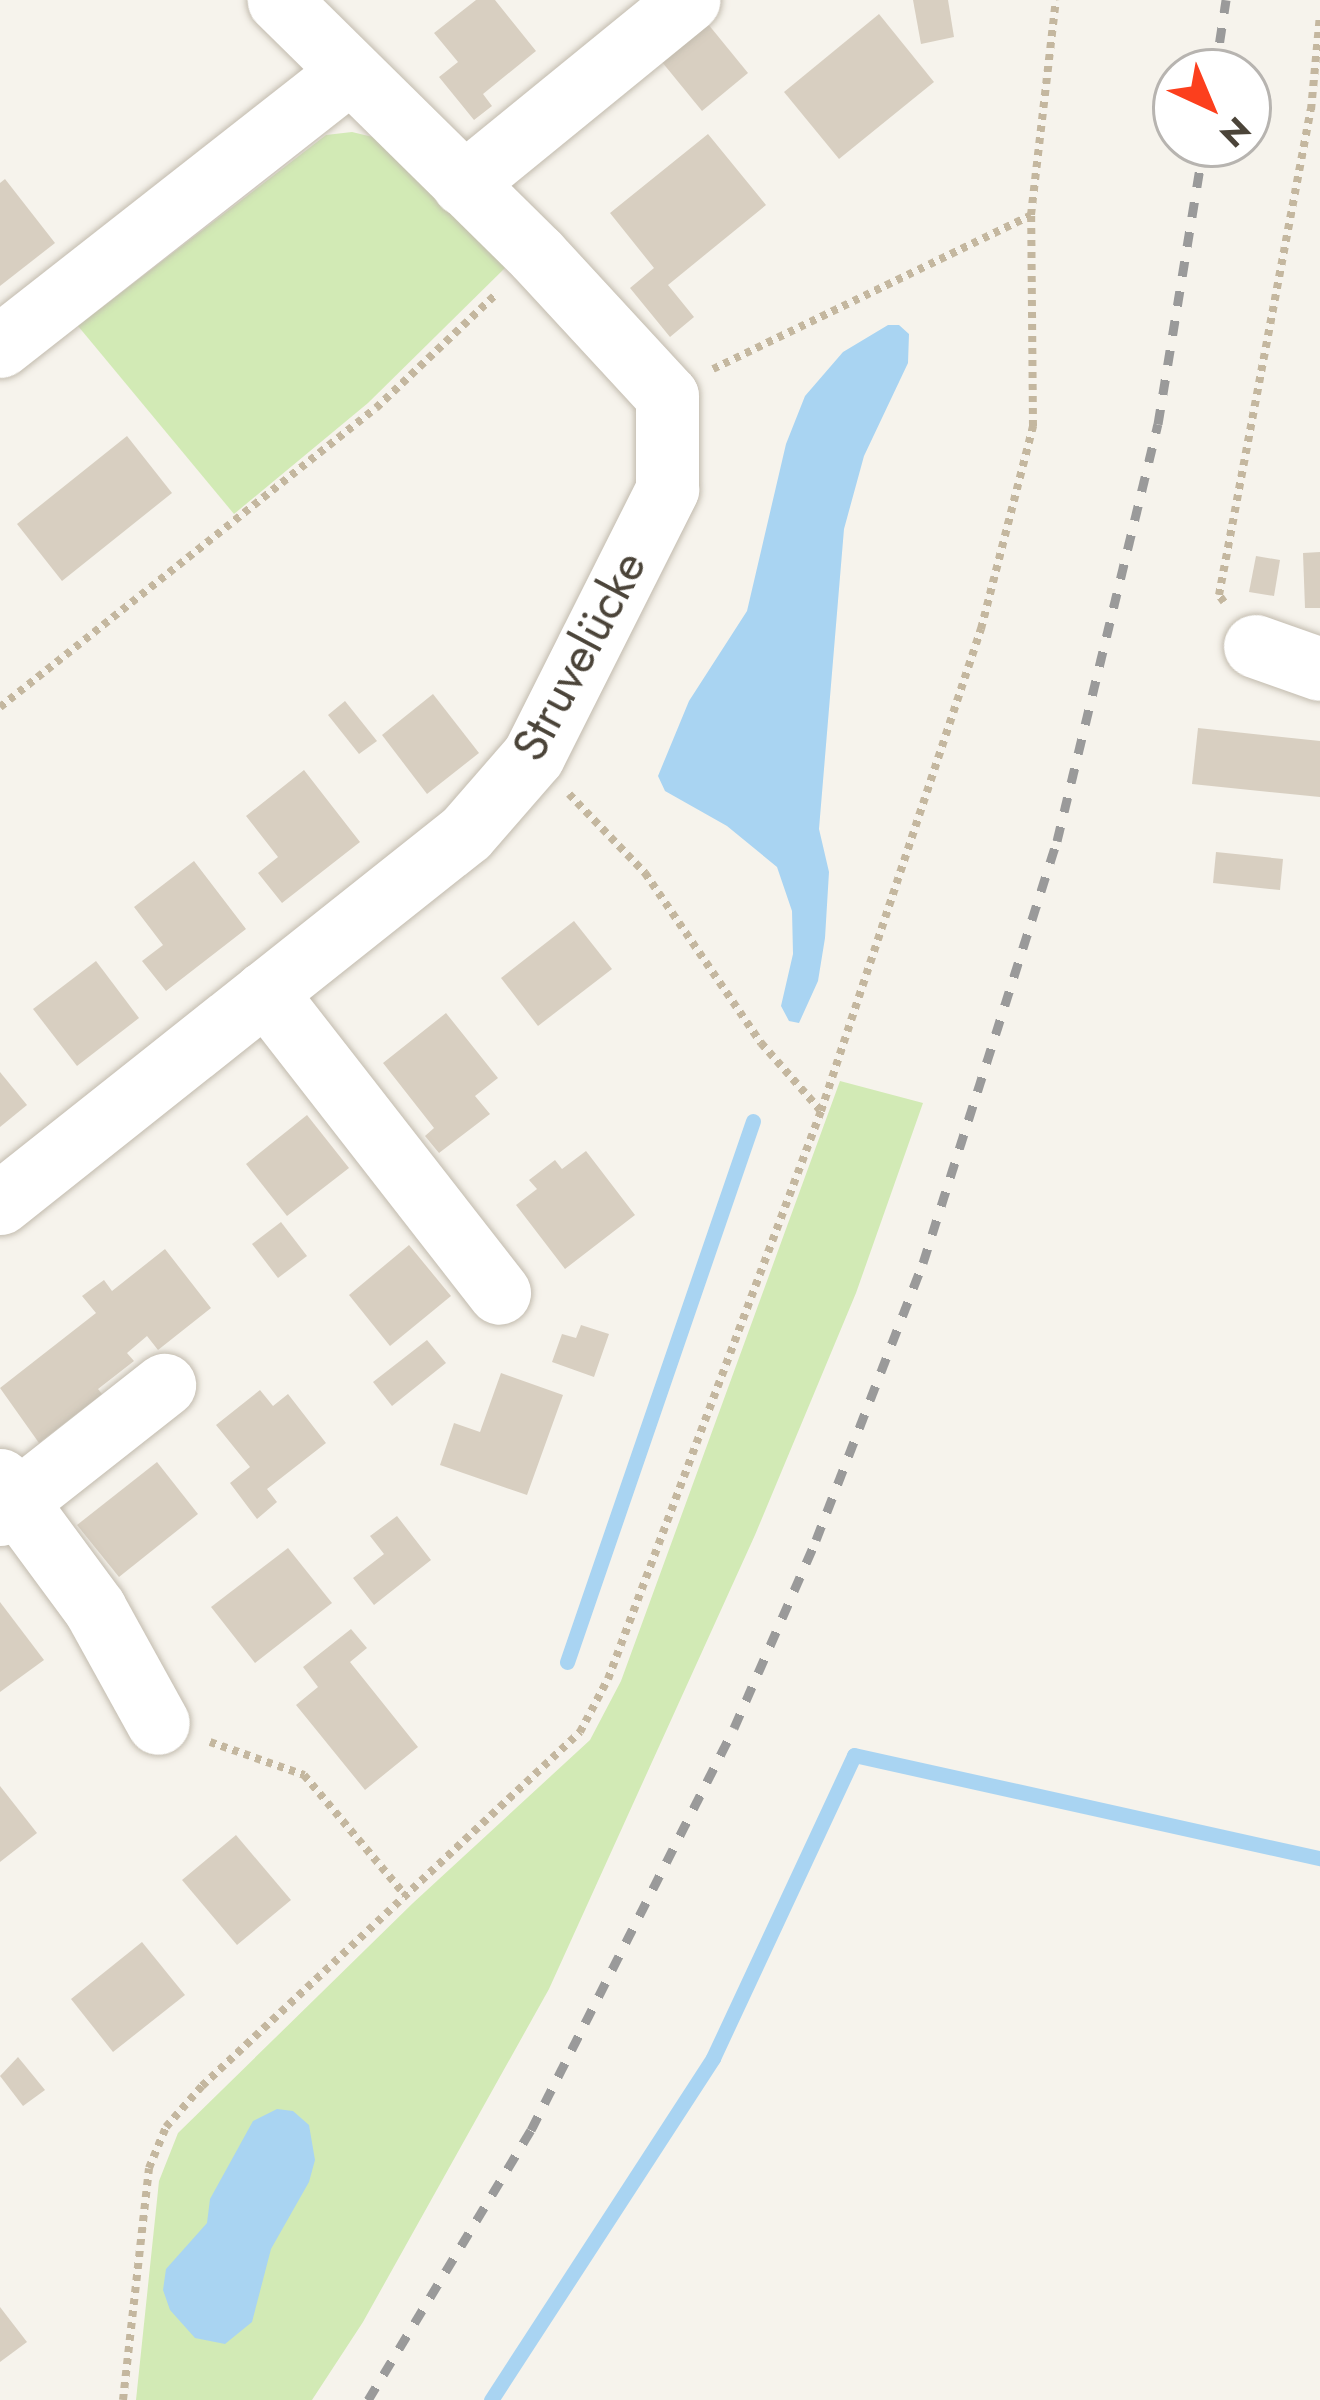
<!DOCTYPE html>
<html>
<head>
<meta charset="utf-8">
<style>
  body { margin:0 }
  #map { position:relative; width:1320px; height:2400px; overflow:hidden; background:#f6f3ec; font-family:Jost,sans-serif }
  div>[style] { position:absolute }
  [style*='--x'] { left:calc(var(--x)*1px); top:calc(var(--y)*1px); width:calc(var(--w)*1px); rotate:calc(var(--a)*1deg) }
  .green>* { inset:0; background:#d2eab5 }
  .water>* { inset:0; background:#a9d4f2 }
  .stream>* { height:15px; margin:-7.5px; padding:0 7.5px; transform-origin:7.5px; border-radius:7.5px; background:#a9d4f2 }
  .building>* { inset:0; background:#d8cfc1 }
  .path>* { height:8px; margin-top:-4px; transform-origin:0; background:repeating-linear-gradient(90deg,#c4b79f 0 6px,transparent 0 12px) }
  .roads { filter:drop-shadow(0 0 3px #c2bbae) drop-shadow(0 0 3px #c2bbae) }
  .minor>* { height:63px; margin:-31.5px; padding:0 31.5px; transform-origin:31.5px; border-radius:31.5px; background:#fff }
  .rail>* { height:9px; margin-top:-4.5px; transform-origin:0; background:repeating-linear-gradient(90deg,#9a9a9a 0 15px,transparent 0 30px) }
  span { translate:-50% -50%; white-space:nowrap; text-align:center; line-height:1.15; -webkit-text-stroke:10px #fff; paint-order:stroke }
  .street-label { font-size:48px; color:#4b4439 }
  .north { position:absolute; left:1152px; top:48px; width:120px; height:120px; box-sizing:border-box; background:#fff; border:3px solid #b7b4b0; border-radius:50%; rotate:136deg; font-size:33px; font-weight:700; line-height:48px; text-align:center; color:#4b4439 }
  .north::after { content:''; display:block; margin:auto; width:42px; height:54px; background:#fc3f1d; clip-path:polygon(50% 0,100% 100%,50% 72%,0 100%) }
</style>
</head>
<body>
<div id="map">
  <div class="green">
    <i style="clip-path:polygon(352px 132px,377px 138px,507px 266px,368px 403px,234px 514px,78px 326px,326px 135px)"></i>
    <i style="clip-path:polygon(840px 1081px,923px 1103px,856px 1293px,755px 1535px,549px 1989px,363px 2322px,312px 2400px,136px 2400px,159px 2181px,178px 2133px,413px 1903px,590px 1740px,621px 1681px)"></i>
  </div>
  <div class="water">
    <i style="clip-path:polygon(888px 325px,899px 325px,909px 334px,908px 363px,864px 456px,844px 529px,819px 829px,829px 872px,825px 938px,818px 981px,799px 1023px,789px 1021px,781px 1006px,793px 954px,792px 911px,777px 867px,727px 826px,665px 791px,658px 776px,689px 701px,747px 611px,786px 444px,805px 396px,843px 352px)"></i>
    <i style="clip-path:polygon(277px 2109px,293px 2111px,309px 2125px,315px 2160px,309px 2182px,271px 2249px,252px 2322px,225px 2344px,195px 2338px,170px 2310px,163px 2290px,166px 2269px,207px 2223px,210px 2199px,253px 2121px)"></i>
  </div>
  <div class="stream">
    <i style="--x:567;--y:1662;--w:572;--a:-71.03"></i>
    <i style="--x:491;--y:2400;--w:408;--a:-57"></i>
    <i style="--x:713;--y:2058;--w:334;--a:-65"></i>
    <i style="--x:854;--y:1755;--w:477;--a:12.5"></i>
  </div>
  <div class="building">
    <i style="clip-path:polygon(476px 0,495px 0,536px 51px,483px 94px,492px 106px,474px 120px,439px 77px,458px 62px,434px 33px)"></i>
    <i style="clip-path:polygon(913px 0,948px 0,954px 37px,921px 44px)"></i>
    <i style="clip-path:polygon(879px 14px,934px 82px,839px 159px,784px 92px)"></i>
    <i style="clip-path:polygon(708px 24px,748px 73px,702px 111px,662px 62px)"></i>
    <i style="clip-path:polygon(708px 134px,766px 205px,668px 285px,694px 317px,670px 337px,630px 288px,654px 268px,610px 213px)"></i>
    <i style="clip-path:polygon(5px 179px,55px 243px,0 286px,0 183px)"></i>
    <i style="clip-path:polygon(127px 436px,172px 493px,62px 581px,17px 524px)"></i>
    <i style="clip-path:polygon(1320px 552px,1320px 608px,1305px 608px,1303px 553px)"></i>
    <i style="clip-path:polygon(1256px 556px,1280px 560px,1274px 596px,1249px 592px)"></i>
    <i style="clip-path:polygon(433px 694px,479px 753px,427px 794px,382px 735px)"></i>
    <i style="clip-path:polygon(345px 701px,377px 741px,359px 754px,328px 715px)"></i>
    <i style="clip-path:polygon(1198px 728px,1320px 741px,1320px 797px,1192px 784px)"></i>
    <i style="clip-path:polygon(304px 770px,360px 842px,282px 903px,258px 873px,278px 857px,246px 816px)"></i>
    <i style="clip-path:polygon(1216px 852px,1283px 859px,1280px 890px,1213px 883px)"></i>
    <i style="clip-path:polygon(194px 861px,246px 929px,166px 991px,142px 961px,163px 945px,134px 907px)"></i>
    <i style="clip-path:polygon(574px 921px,612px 969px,538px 1026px,501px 978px)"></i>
    <i style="clip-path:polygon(96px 961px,139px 1018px,77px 1066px,33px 1009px)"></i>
    <i style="clip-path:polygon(446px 1013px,498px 1078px,475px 1096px,490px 1114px,439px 1153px,425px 1136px,434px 1128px,383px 1063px)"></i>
    <i style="clip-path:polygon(0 1072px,27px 1105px,0 1127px)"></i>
    <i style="clip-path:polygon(307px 1115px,349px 1168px,287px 1216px,246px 1164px)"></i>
    <i style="clip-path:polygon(586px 1151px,635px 1215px,565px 1269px,516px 1205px,537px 1189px,529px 1180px,555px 1160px,562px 1169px)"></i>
    <i style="clip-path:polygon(281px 1222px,307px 1256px,278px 1278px,252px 1244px)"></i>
    <i style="clip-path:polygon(409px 1245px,451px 1296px,390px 1346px,349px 1295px)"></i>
    <i style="clip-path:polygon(165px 1249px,211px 1308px,158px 1350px,147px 1336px,127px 1353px,134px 1361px,98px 1389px,102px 1394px,39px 1443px,0 1388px,96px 1313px,82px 1296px,104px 1280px,112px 1291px)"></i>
    <i style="clip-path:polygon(581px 1325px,609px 1334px,594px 1377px,552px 1362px,562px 1334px,576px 1338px)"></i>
    <i style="clip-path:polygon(427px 1340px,446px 1363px,392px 1406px,373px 1382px)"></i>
    <i style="clip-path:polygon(501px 1373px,563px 1395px,527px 1495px,440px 1465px,454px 1423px,480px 1432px)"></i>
    <i style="clip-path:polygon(260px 1390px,273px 1406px,288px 1394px,326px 1443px,267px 1489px,277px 1502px,257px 1519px,230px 1483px,250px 1467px,216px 1425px)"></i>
    <i style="clip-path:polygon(157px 1462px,198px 1514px,119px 1577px,77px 1525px)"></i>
    <i style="clip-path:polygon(397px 1516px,431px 1560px,374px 1605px,353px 1578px,384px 1554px,370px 1536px)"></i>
    <i style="clip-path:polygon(288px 1548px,332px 1603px,255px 1663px,211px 1607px)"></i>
    <i style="clip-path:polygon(0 1602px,44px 1660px,0 1692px)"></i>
    <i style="clip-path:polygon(351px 1629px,367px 1648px,350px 1662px,418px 1747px,365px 1790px,296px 1705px,318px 1687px,303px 1667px)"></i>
    <i style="clip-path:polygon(0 1786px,37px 1833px,0 1862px)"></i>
    <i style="clip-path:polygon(236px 1835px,291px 1900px,237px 1945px,182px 1880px)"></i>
    <i style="clip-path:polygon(142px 1942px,185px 1995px,113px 2052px,71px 1999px)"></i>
    <i style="clip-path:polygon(18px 2057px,45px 2090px,23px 2106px,0 2076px)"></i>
    <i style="clip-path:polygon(0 2307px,27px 2342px,0 2362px)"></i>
  </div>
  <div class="path">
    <i style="--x:713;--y:369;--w:353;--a:-25.8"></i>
    <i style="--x:1224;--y:602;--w:9;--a:-126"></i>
    <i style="--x:1219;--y:595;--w:494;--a:-79.3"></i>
    <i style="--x:1311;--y:110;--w:96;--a:-84.6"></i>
    <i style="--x:0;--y:707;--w:480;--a:-38.5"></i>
    <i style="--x:376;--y:408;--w:167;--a:-43.5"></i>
    <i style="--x:569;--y:794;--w:110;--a:46.1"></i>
    <i style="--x:645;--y:873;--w:206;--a:55.7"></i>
    <i style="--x:761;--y:1043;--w:89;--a:48.6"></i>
    <i style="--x:210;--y:1742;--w:100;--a:19.3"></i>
    <i style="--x:304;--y:1775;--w:157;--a:49.9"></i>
    <i style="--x:123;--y:2400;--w:233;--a:-83.6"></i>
    <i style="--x:149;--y:2168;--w:44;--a:-67.5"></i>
    <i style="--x:166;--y:2127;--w:55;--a:-48.7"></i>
    <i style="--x:202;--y:2086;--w:518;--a:-43.12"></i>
    <i style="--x:580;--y:1732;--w:60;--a:-62.2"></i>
    <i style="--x:608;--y:1679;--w:607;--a:-69.44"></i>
    <i style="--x:821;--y:1111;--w:508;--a:-71.64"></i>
    <i style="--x:981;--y:629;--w:210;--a:-75.6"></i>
    <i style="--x:1033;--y:426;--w:211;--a:-90.5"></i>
    <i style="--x:1031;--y:215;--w:216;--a:-83.4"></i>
  </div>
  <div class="roads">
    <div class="minor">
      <i style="--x:463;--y:184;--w:291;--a:-39.2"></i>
      <i style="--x:0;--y:346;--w:444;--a:-38.1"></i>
      <i style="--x:1255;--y:646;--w:69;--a:19.5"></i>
      <i style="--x:265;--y:992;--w:381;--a:52.1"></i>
      <i style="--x:0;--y:1203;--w:595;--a:-38.45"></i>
      <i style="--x:466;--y:833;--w:102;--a:-49"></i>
      <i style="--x:533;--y:756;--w:299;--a:-63.3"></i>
      <i style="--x:667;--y:489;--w:93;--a:-90"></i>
      <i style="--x:667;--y:396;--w:192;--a:-132.7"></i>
      <i style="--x:537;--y:255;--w:363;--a:-135.4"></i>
      <i style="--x:0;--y:1480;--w:160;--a:53.6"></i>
      <i style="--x:95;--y:1609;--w:130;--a:61.1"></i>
      <i style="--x:0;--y:1514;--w:209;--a:-38.2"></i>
    </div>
  </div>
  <div class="rail">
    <i style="--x:1215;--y:72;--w:73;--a:-81.3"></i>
    <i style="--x:368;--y:2400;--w:315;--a:-58.9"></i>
    <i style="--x:531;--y:2130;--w:450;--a:-63.2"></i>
    <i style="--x:734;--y:1728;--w:205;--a:-66.4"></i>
    <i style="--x:816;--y:1540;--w:297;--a:-68.9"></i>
    <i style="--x:923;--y:1263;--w:443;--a:-72.4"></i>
    <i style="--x:1057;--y:841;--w:429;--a:-76.4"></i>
    <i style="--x:1158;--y:424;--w:284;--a:-80.7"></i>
  </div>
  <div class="street-label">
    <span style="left:579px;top:656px;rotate:-62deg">Struvelücke</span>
  </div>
  <div class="north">N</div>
</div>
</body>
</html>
